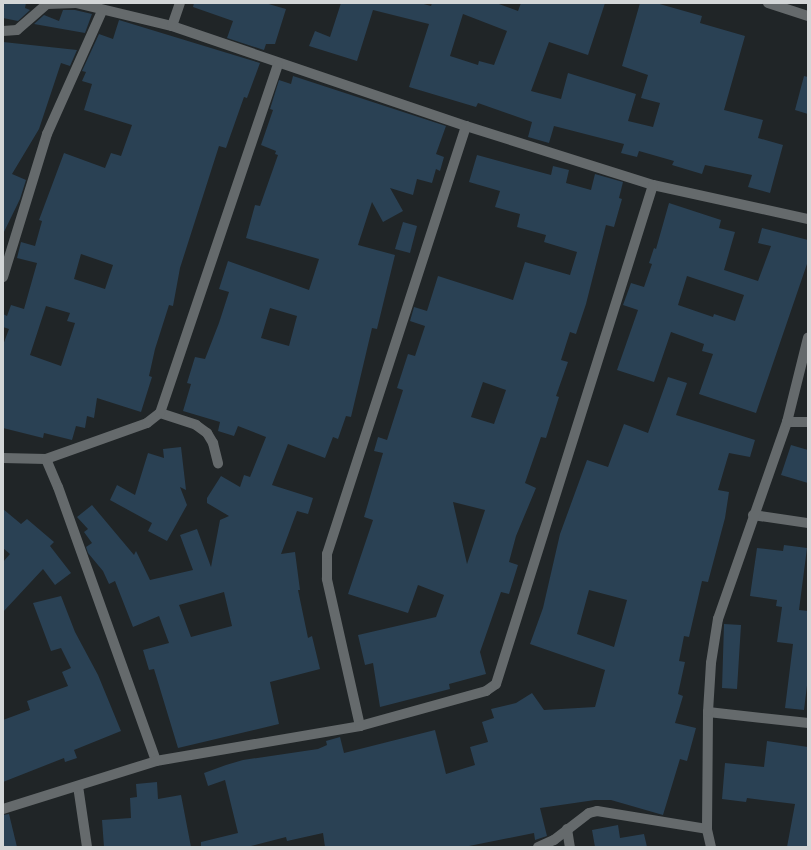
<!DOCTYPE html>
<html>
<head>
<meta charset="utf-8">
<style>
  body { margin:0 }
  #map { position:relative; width:811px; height:850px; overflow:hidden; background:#202527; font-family:"Fira Sans",sans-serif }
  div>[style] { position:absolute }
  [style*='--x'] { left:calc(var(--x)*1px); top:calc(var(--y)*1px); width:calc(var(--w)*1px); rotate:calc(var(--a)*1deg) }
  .building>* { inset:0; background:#2a4154 }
  .minor>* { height:10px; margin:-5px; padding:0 5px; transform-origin:5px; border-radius:5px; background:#656a6c }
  span { translate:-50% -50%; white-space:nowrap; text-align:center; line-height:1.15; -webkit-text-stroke:3px #171c1d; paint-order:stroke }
  .frame { position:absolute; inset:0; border:4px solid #d3d6d7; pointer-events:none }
</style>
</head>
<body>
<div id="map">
  <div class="building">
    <i style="clip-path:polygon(3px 3px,26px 3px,25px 8px,30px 10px,18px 21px,3px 18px)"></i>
    <i style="clip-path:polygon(194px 3px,265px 3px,286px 9px,275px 44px,266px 44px,264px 50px,227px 38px,233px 21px,193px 7px)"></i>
    <i style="clip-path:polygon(evenodd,341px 3px,420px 3px,431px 6px,432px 3px,496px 3px,518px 11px,521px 3px,605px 3px,588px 55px,549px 42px,531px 91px,561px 99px,568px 73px,636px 94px,628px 121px,653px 127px,660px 103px,641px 98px,648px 75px,622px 66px,640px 3px,656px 3px,702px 16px,700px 23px,745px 36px,724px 110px,763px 120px,758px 138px,783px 145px,770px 193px,748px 187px,752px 175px,705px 165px,702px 174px,672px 165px,674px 161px,639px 151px,637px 157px,621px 153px,624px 144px,554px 126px,549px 143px,528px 137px,532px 122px,478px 103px,476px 107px,409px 87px,429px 24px,373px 10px,357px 61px,309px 46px,315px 31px,330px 37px,341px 3px,463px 14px,507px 31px,494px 65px,479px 61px,478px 65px,450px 56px,463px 14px)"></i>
    <i style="clip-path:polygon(63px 10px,75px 10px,92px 14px,85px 33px,34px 24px,44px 15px,59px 21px)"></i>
    <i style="clip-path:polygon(evenodd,119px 20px,260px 63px,247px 98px,244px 97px,226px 148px,219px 146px,180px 268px,173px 306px,169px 305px,155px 349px,149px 376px,152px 377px,141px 412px,97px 398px,94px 418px,87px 416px,85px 428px,76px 426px,72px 440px,44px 433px,43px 438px,3px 428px,3px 345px,9px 329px,3px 327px,3px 314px,7px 316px,11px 305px,24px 309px,37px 263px,17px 258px,21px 242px,35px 246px,42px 221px,39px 220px,64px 153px,105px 168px,111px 153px,121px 156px,132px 125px,84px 110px,92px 84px,82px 81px,86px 72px,82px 71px,99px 34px,113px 39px,119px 20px,81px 254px,113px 265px,105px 289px,74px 279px,81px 254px,119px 20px,46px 306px,70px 313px,67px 321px,75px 323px,61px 366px,30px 355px,46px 306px)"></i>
    <i style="clip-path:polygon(3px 42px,77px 50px,70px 66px,61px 63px,39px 129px,12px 174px,26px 180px,20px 199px,3px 234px)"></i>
    <i style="clip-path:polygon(evenodd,293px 76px,446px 126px,436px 154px,444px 157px,440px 171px,436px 169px,432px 183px,417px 179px,413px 195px,390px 188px,403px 211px,383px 222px,372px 202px,358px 245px,395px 255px,377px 329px,372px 328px,351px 417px,346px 416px,338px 439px,333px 437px,325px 458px,288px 444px,272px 485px,313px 498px,308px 514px,297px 511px,281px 554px,295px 552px,300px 590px,298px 590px,308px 638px,312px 636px,320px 669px,270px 682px,279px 724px,178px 748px,154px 669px,149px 670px,143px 650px,169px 643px,159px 616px,133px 627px,115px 581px,109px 584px,103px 571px,88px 553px,86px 547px,92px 543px,84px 532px,88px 529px,77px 517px,92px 505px,134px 555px,136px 551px,150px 580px,193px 570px,180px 535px,197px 529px,211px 567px,220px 520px,229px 516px,207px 503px,207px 498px,221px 476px,240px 487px,244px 475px,250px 477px,266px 437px,238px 426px,234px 436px,218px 431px,220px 422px,183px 411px,191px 384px,187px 383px,195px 357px,205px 359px,219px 323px,229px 292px,219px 289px,228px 261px,309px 290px,319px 259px,246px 238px,255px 205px,260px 206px,278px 155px,275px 154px,276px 151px,261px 145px,273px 110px,270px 109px,279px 80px,291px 84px,293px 76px,270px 308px,297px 316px,289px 346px,261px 338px,270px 308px,293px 76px,224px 592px,232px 626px,191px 637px,179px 605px,224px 592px)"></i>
    <i style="clip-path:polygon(804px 76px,808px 77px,808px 114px,795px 110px)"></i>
    <i style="clip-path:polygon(evenodd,477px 155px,551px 175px,553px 166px,569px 170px,566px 183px,591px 190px,595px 174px,623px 182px,619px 198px,622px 199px,614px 227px,606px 225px,586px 304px,576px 334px,570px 332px,561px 360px,568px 362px,556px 396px,559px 397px,546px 438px,541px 437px,525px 483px,536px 488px,516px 536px,509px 562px,518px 565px,509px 594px,501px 592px,480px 652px,486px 674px,449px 684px,450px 689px,380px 707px,373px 663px,365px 665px,358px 635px,436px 617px,444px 595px,418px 585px,408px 613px,348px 594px,373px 520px,364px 517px,383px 453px,374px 451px,378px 437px,387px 440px,403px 390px,397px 388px,408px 354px,415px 356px,425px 326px,410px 321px,414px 307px,427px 311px,438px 276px,513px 300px,525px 262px,570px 275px,577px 252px,544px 242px,546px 235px,517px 227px,520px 214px,495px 207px,500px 191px,469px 182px,477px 155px,483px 382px,506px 390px,494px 424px,471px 417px,483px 382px,477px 155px,453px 502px,485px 510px,467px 564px,453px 502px)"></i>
    <i style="clip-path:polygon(evenodd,669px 203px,721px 220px,719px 228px,735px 232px,724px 270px,758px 281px,771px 246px,758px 243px,762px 228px,808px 240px,808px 261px,756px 413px,699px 394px,713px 354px,702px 351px,704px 344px,671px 332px,654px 382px,617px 370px,638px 310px,623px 305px,631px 283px,644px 287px,652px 264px,649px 263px,654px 248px,656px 249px,669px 203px,687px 276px,744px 295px,735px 321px,714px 314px,713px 317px,678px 305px,687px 276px)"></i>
    <i style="clip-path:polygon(403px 222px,417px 226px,410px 253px,395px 249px)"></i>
    <i style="clip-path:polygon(evenodd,668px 377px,687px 383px,676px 415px,755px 440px,750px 457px,729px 453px,718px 490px,729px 492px,725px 518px,708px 582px,702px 581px,689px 637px,684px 636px,679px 661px,685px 662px,678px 694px,683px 696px,675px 723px,696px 728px,687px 761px,680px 759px,663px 815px,611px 800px,595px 800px,540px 808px,547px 836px,535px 840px,534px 833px,464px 847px,325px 847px,323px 833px,287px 841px,286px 837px,247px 847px,201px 847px,201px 842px,238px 833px,225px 780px,208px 786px,204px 773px,226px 765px,243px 760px,318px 749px,327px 745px,326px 741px,340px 737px,344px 753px,435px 730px,446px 774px,475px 765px,470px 747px,488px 742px,482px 722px,494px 718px,491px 709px,516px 703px,532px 693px,544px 710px,595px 707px,605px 670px,530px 644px,543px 608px,560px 534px,587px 460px,608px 467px,624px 424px,648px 433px,668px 377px,589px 590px,627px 600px,614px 647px,577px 634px,589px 590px)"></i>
    <i style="clip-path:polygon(791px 445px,808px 450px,808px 483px,781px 475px)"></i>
    <i style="clip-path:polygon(181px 447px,186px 490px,180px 487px,187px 505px,167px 541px,148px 531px,152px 523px,110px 500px,117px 485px,135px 495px,148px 453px,164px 458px,163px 449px)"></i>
    <i style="clip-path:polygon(3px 509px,21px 524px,27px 519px,54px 542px,50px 546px,71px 573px,55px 585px,43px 569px,3px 612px,3px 562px,10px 554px,3px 548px)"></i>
    <i style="clip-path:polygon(784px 545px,807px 548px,799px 610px,808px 611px,808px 677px,804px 710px,785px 708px,793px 644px,777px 642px,782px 607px,776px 606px,777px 600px,750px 596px,757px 548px,783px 551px)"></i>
    <i style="clip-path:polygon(61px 596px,75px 632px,98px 675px,121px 731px,74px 750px,77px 758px,65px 762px,64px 758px,3px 782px,3px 720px,30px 710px,27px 701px,68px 686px,62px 672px,71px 668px,61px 648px,51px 651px,33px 603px)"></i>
    <i style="clip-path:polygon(724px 624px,741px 625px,737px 689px,722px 688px)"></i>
    <i style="clip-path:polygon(767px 741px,808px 747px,808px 847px,787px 847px,795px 804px,747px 798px,746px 802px,722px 799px,725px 763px,764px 767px)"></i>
    <i style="clip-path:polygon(157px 782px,158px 799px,181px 795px,191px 847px,104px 847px,102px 820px,131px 818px,130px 798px,137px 797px,136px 784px)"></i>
    <i style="clip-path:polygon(9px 814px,17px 847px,3px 847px,3px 815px)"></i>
    <i style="clip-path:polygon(618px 825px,620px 838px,644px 834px,647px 847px,595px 847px,592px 830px)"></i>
  </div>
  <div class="minor">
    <i style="--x:76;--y:3;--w:99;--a:13.5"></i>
    <i style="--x:172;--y:26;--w:311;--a:18.8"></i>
    <i style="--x:466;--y:126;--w:196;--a:17.5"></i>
    <i style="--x:653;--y:185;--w:159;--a:12.4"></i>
    <i style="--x:768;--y:3;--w:42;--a:18"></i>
    <i style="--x:172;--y:26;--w:24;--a:-71"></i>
    <i style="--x:3;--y:31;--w:14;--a:-4"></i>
    <i style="--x:17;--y:30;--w:40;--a:-41"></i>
    <i style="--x:47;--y:4;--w:28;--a:-2"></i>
    <i style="--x:3;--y:277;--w:150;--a:-72.9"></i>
    <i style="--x:47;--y:134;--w:135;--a:-65.9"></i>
    <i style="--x:160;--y:413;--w:38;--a:18"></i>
    <i style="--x:196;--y:425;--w:14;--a:36"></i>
    <i style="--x:207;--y:433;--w:12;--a:59"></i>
    <i style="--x:213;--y:443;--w:21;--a:76"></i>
    <i style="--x:787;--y:422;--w:21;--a:0"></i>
    <i style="--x:3;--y:458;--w:43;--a:1.3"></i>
    <i style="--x:46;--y:459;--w:107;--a:-19.6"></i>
    <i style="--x:147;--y:423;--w:16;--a:-38"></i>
    <i style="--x:160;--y:413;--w:368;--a:-71.3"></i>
    <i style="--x:46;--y:459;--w:30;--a:67"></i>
    <i style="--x:58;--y:487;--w:291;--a:70.3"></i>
    <i style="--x:753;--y:515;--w:56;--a:8.3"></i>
    <i style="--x:708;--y:712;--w:101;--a:6.3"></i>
    <i style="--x:360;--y:726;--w:151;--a:-102.7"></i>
    <i style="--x:327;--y:579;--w:25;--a:-90"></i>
    <i style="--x:327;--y:554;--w:450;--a:-72"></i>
    <i style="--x:78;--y:786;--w:62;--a:81.6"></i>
    <i style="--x:3;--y:809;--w:160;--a:-17.4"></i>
    <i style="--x:156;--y:761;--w:207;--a:-9.7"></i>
    <i style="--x:360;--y:726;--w:131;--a:-15.5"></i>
    <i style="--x:486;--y:691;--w:12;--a:-35"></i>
    <i style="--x:496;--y:684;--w:523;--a:-72.53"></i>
    <i style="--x:567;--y:829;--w:18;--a:81"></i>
    <i style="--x:538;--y:847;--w:17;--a:-24"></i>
    <i style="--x:554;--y:840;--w:44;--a:-37.6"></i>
    <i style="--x:589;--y:813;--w:8;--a:-14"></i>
    <i style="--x:597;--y:811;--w:111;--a:9.3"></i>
    <i style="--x:711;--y:847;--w:18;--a:-103"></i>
    <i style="--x:707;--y:829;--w:117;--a:-89.5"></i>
    <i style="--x:708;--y:712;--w:49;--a:-86.5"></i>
    <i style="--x:711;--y:663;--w:45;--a:-81"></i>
    <i style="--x:718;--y:619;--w:209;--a:-70.7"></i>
    <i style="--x:787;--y:422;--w:87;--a:-76"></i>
  </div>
  <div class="frame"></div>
</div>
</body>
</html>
